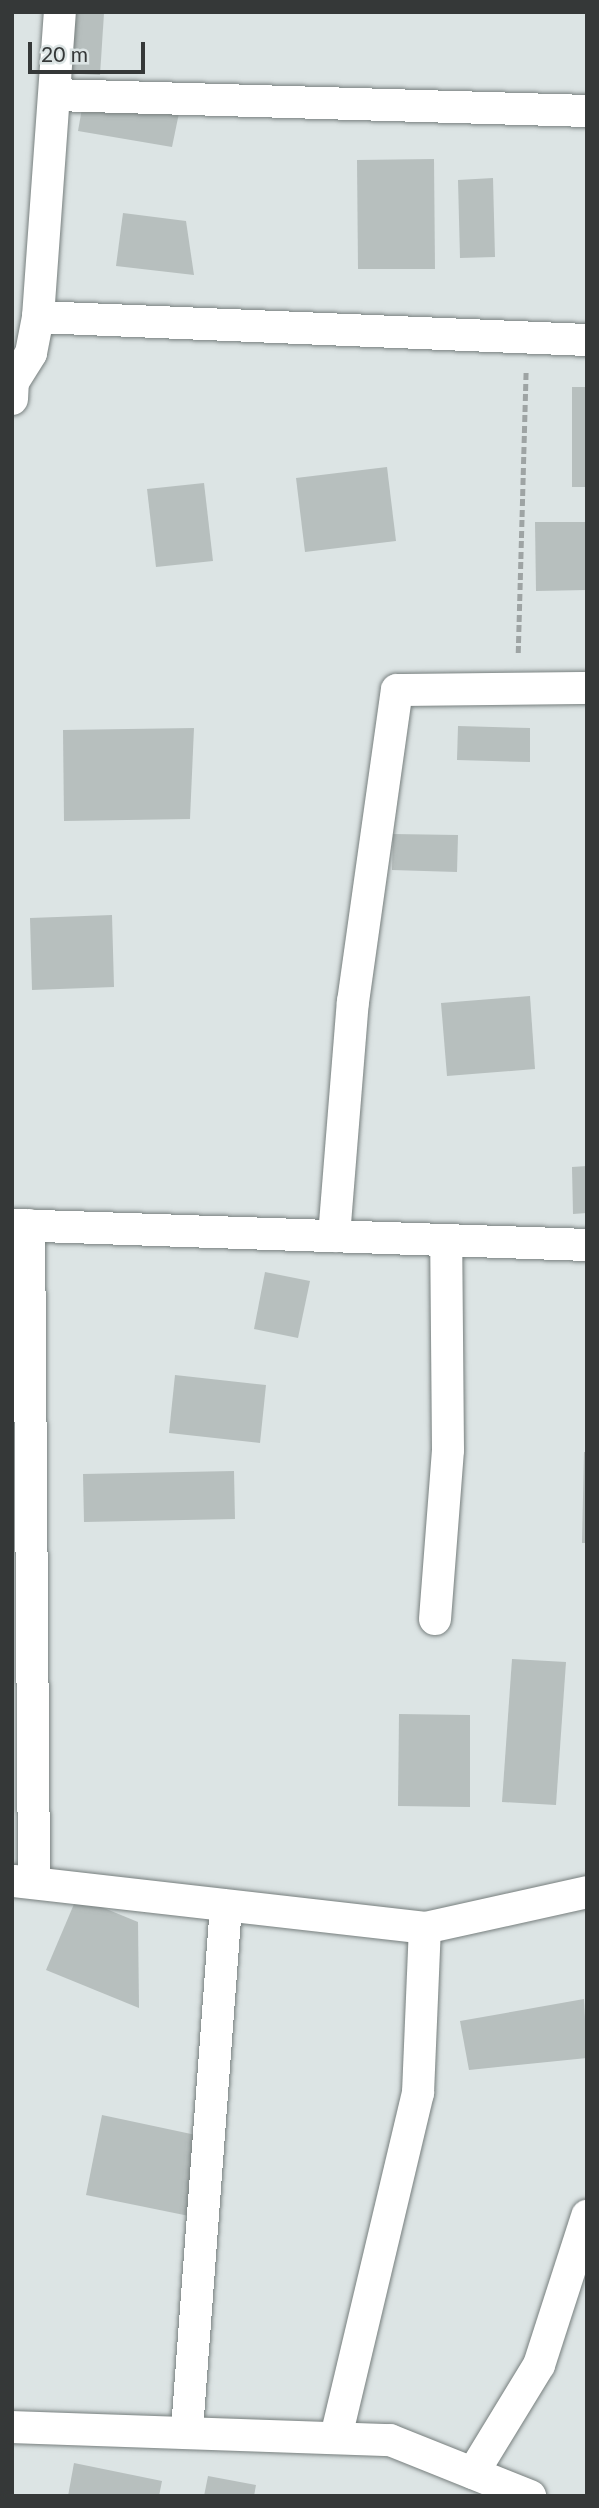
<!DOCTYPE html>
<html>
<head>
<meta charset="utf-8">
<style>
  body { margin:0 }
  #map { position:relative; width:599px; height:2508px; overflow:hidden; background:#dce4e4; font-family:Lato,sans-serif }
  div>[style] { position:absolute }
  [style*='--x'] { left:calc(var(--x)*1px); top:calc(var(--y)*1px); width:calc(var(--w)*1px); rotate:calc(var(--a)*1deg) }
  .building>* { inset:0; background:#b7bfbe }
  .path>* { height:4.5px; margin-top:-2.25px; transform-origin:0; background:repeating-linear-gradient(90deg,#9ea4a4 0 7px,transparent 0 10.5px) }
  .roads { filter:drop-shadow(0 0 2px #777f7e) drop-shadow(0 0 2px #777f7e) }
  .street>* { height:32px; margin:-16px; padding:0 16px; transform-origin:16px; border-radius:16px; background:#fff }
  span { translate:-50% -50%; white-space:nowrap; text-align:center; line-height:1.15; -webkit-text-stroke:5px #dce4e4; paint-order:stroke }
  .frame { position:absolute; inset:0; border:14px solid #353838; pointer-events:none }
  .scale { position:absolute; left:28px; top:42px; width:117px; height:32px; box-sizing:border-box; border:4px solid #353838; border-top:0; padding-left:9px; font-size:21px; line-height:24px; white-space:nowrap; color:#353838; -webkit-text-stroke:5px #dce4e4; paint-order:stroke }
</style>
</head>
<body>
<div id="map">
  <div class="building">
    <i style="clip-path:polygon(44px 12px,104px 13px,100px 75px,40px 72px)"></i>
    <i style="clip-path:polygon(84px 97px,179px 113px,172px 147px,78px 131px)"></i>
    <i style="clip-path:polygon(434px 159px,435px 269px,358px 269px,357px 160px)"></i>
    <i style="clip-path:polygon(493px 178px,495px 257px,460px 258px,458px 180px)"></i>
    <i style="clip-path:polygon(123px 213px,186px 221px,194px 275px,116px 266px)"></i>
    <i style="clip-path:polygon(572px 387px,587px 387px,587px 487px,572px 487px)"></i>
    <i style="clip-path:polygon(387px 467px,396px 541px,305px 552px,296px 478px)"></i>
    <i style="clip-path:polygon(204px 483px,213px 561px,156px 567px,147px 489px)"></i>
    <i style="clip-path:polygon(535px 522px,587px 522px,587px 590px,536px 591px)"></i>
    <i style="clip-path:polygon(458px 726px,530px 728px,530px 762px,457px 760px)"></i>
    <i style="clip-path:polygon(194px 728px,190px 819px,64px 821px,63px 730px)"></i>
    <i style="clip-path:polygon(393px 834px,458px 835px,457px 872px,392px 870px)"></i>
    <i style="clip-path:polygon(112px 915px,114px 987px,32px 990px,30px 918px)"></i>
    <i style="clip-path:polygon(530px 996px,535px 1069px,447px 1076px,441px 1003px)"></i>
    <i style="clip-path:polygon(587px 1166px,587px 1213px,573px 1214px,572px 1167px)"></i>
    <i style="clip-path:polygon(265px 1272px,310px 1281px,298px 1338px,254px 1329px)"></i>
    <i style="clip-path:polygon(175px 1375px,266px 1385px,260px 1443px,169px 1433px)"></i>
    <i style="clip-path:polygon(584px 1452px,587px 1452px,587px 1543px,582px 1543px)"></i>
    <i style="clip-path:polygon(234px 1471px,235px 1519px,84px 1522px,83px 1474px)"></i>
    <i style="clip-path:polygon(512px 1659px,566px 1662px,556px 1805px,502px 1802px)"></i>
    <i style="clip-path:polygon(399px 1714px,470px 1715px,470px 1807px,398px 1806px)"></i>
    <i style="clip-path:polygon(77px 1897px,138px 1922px,139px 2008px,46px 1970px)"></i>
    <i style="clip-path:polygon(584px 1999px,587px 2058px,469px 2070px,460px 2021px)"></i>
    <i style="clip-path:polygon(102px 2115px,210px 2138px,194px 2217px,86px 2195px)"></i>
    <i style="clip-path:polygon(74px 2463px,162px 2481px,159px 2496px,68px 2496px)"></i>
    <i style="clip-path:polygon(208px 2476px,256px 2485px,254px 2496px,204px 2496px)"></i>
  </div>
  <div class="path">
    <i style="--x:518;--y:653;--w:282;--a:-88.4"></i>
  </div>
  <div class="roads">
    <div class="street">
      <i style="--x:55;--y:95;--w:532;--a:1.72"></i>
      <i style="--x:38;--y:317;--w:549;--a:2.4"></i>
      <i style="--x:12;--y:399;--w:17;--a:-87"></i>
      <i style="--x:13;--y:382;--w:34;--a:-58"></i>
      <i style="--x:31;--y:353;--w:37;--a:-79"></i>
      <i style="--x:38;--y:317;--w:306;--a:-85.9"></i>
      <i style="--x:12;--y:1225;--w:575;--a:1.99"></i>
      <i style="--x:29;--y:1225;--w:658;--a:89.56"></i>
      <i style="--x:334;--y:1236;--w:235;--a:-85.4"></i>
      <i style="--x:353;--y:1002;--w:315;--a:-82"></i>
      <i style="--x:397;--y:690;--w:190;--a:-0.6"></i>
      <i style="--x:435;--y:1619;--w:169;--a:-85.6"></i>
      <i style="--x:448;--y:1450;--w:209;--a:-90.5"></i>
      <i style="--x:14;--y:1881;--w:414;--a:6.5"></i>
      <i style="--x:425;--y:1928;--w:166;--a:-12.5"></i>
      <i style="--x:12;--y:2427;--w:378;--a:2"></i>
      <i style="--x:390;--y:2440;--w:151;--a:21.8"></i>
      <i style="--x:187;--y:2430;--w:526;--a:-85.75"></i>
      <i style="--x:336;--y:2437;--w:354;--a:-76.6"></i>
      <i style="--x:418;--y:2093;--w:165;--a:-87.6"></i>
      <i style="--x:473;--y:2473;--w:127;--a:-58.6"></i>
      <i style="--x:539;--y:2365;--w:157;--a:-72.1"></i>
    </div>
  </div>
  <div class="frame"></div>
  <div class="scale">20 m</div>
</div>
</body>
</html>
